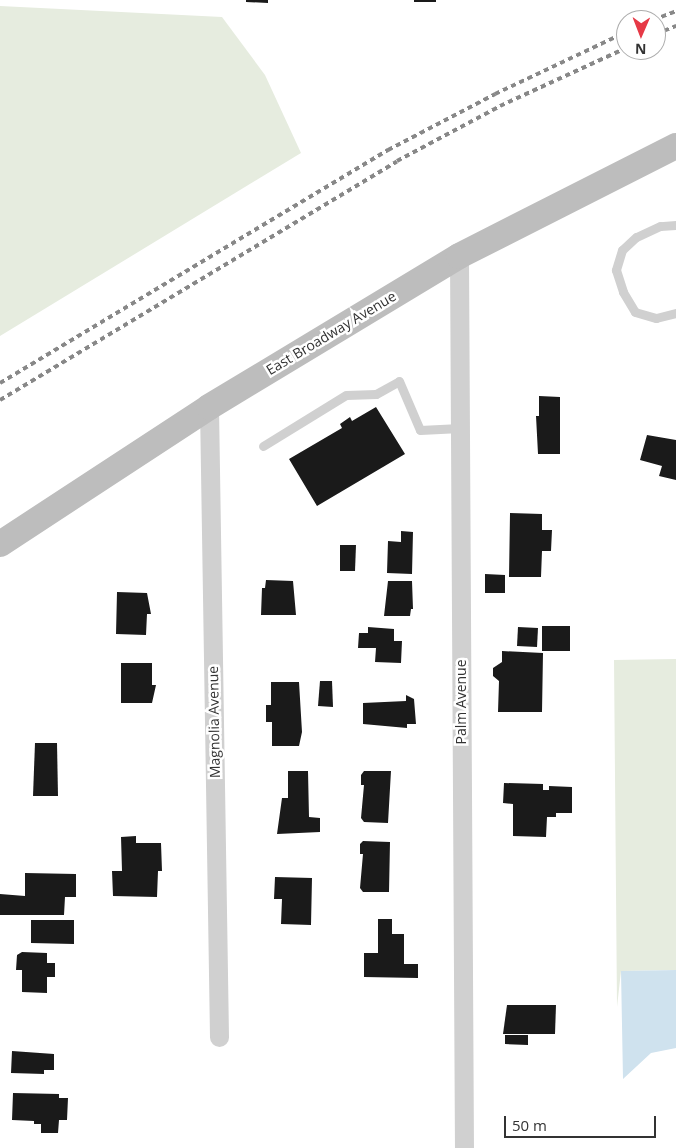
<!DOCTYPE html>
<html>
<head>
<meta charset="utf-8">
<style>
  body { margin:0 }
  #map { position:relative; width:676px; height:1148px; overflow:hidden; background:#fff; font-family:"Open Sans",sans-serif }
  div>[style] { position:absolute }
  [style*='--x'] { left:calc(var(--x)*1px); top:calc(var(--y)*1px); width:calc(var(--w)*1px); rotate:calc(var(--a)*1deg) }
  .green>* { inset:0; background:#e6ecdf }
  .water>* { inset:0; background:#cfe2ee }
  .building>* { inset:0; background:#1a1a1a }
  .lane>* { height:9px; margin:-4.5px; padding:0 4.5px; transform-origin:4.5px; border-radius:4.5px; background:#d0d0d0 }
  .street>* { height:19px; margin:-9.5px; padding:0 9.5px; transform-origin:9.5px; border-radius:9.5px; background:#d0d0d0 }
  .secondary>* { height:26px; margin:-13px; padding:0 13px; transform-origin:13px; border-radius:13px; background:#bdbdbd }
  .rail>* { height:4px; margin-top:-2px; transform-origin:0; background:repeating-linear-gradient(90deg,#888 0 5px,transparent 0 9px) }
  span { translate:-50% -50%; white-space:nowrap; text-align:center; line-height:1.15; -webkit-text-stroke:5px #fff; paint-order:stroke }
  .street-label { font-size:14px; color:#333 }
  .north { position:absolute; left:616px; top:10px; width:50px; height:50px; box-sizing:border-box; background:#fff; border:1px solid #adadad; border-radius:50%; rotate:181deg; font-size:14px; font-weight:700; line-height:20px; text-align:center; color:#333 }
  .north::after { content:''; display:block; margin:auto; width:18px; height:22px; background:#e63946; clip-path:polygon(50% 0,100% 100%,50% 72%,0 100%) }
  .scale { position:absolute; left:504px; top:1116px; width:152px; height:22px; box-sizing:border-box; border:2px solid #333; border-top:0; padding-left:6px; font-size:15px; line-height:18px; white-space:nowrap; color:#333; -webkit-text-stroke:4px #fff; paint-order:stroke }
</style>
</head>
<body>
<div id="map">
  <div class="green">
    <i style="clip-path:polygon(0 6px,222px 17px,265px 75px,301px 153px,0 336px)"></i>
    <i style="clip-path:polygon(676px 659px,676px 970px,621px 971px,617px 1007px,614px 660px)"></i>
  </div>
  <div class="water">
    <i style="clip-path:polygon(676px 970px,676px 1048px,651px 1053px,623px 1079px,621px 971px)"></i>
  </div>
  <div class="building">
    <i style="clip-path:polygon(246px 0,268px 0,268px 3px,246px 2px)"></i>
    <i style="clip-path:polygon(414px 0,436px 0,436px 2px,414px 2px)"></i>
    <i style="clip-path:polygon(539px 396px,560px 397px,560px 454px,538px 454px,536px 416px,539px 416px)"></i>
    <i style="clip-path:polygon(376px 407px,405px 454px,317px 506px,289px 459px,342px 428px,340px 424px,350px 417px,352px 421px)"></i>
    <i style="clip-path:polygon(647px 435px,676px 440px,676px 480px,659px 476px,662px 466px,640px 460px)"></i>
    <i style="clip-path:polygon(510px 513px,542px 514px,542px 530px,552px 530px,551px 551px,542px 551px,541px 577px,509px 577px)"></i>
    <i style="clip-path:polygon(401px 531px,413px 532px,412px 574px,387px 573px,388px 541px,401px 542px)"></i>
    <i style="clip-path:polygon(340px 545px,356px 545px,355px 571px,340px 571px)"></i>
    <i style="clip-path:polygon(485px 574px,505px 575px,505px 593px,485px 593px)"></i>
    <i style="clip-path:polygon(266px 580px,293px 581px,296px 615px,261px 615px,262px 588px,265px 588px)"></i>
    <i style="clip-path:polygon(388px 581px,412px 581px,413px 609px,411px 609px,410px 616px,384px 616px)"></i>
    <i style="clip-path:polygon(117px 592px,147px 593px,151px 614px,147px 614px,146px 635px,116px 634px)"></i>
    <i style="clip-path:polygon(542px 626px,570px 626px,570px 651px,542px 651px)"></i>
    <i style="clip-path:polygon(368px 627px,394px 629px,394px 641px,402px 641px,401px 663px,375px 662px,376px 648px,358px 648px,359px 633px,368px 633px)"></i>
    <i style="clip-path:polygon(518px 627px,538px 628px,537px 647px,517px 646px)"></i>
    <i style="clip-path:polygon(502px 651px,543px 653px,542px 712px,498px 712px,499px 681px,493px 676px,493px 668px,502px 662px)"></i>
    <i style="clip-path:polygon(121px 663px,152px 663px,152px 685px,156px 685px,152px 703px,121px 703px)"></i>
    <i style="clip-path:polygon(320px 681px,332px 681px,333px 707px,318px 706px)"></i>
    <i style="clip-path:polygon(271px 682px,299px 682px,302px 732px,299px 746px,272px 746px,272px 722px,266px 722px,266px 705px,271px 705px)"></i>
    <i style="clip-path:polygon(406px 695px,414px 699px,416px 724px,407px 724px,407px 728px,363px 724px,363px 703px,406px 701px)"></i>
    <i style="clip-path:polygon(35px 743px,57px 743px,58px 796px,33px 796px)"></i>
    <i style="clip-path:polygon(288px 771px,308px 771px,309px 817px,320px 818px,320px 832px,277px 834px,282px 798px,288px 798px)"></i>
    <i style="clip-path:polygon(364px 771px,391px 771px,388px 823px,364px 822px,361px 818px,364px 785px,361px 785px,361px 775px)"></i>
    <i style="clip-path:polygon(504px 783px,543px 784px,543px 790px,549px 790px,549px 786px,572px 787px,572px 813px,556px 813px,556px 817px,547px 817px,546px 837px,513px 836px,513px 804px,503px 803px)"></i>
    <i style="clip-path:polygon(136px 836px,136px 843px,161px 843px,162px 871px,158px 871px,157px 897px,113px 896px,112px 871px,122px 871px,121px 837px)"></i>
    <i style="clip-path:polygon(363px 841px,390px 842px,389px 892px,363px 892px,360px 888px,363px 854px,360px 854px,360px 844px)"></i>
    <i style="clip-path:polygon(25px 873px,76px 874px,76px 897px,65px 897px,64px 915px,0 915px,0 894px,25px 896px)"></i>
    <i style="clip-path:polygon(275px 877px,312px 878px,311px 925px,281px 924px,282px 899px,274px 899px)"></i>
    <i style="clip-path:polygon(378px 919px,392px 919px,392px 934px,404px 934px,404px 964px,418px 964px,418px 978px,364px 977px,364px 953px,378px 953px)"></i>
    <i style="clip-path:polygon(31px 920px,74px 920px,74px 944px,31px 943px)"></i>
    <i style="clip-path:polygon(22px 952px,47px 953px,47px 963px,55px 963px,55px 977px,47px 977px,47px 993px,22px 992px,22px 970px,16px 970px,17px 955px)"></i>
    <i style="clip-path:polygon(507px 1005px,556px 1005px,555px 1034px,503px 1034px)"></i>
    <i style="clip-path:polygon(505px 1035px,528px 1035px,528px 1045px,505px 1044px)"></i>
    <i style="clip-path:polygon(12px 1051px,54px 1054px,54px 1070px,44px 1070px,44px 1074px,11px 1073px)"></i>
    <i style="clip-path:polygon(13px 1093px,59px 1094px,59px 1098px,68px 1098px,67px 1120px,59px 1120px,58px 1133px,41px 1133px,41px 1124px,34px 1124px,34px 1121px,12px 1120px)"></i>
  </div>
  <div class="lane">
    <i style="--x:676;--y:225;--w:16;--a:176"></i>
    <i style="--x:660;--y:226;--w:26;--a:155"></i>
    <i style="--x:636;--y:237;--w:19;--a:137"></i>
    <i style="--x:622;--y:250;--w:21;--a:107"></i>
    <i style="--x:616;--y:270;--w:23;--a:72"></i>
    <i style="--x:623;--y:292;--w:23;--a:59"></i>
    <i style="--x:635;--y:312;--w:22;--a:16"></i>
    <i style="--x:656;--y:318;--w:21;--a:-14"></i>
    <i style="--x:263;--y:446;--w:97;--a:-31.6"></i>
    <i style="--x:346;--y:395;--w:30;--a:-2"></i>
    <i style="--x:376;--y:394;--w:26;--a:-29"></i>
    <i style="--x:399;--y:381;--w:53;--a:66.8"></i>
    <i style="--x:420;--y:430;--w:40;--a:-2.9"></i>
  </div>
  <div class="street">
    <i style="--x:459;--y:256;--w:892;--a:89.68"></i>
    <i style="--x:209;--y:407;--w:630;--a:89.09"></i>
  </div>
  <div class="secondary">
    <i style="--x:0;--y:544;--w:250;--a:-33.2"></i>
    <i style="--x:209;--y:407;--w:292;--a:-31.1"></i>
    <i style="--x:459;--y:256;--w:243;--a:-26.9"></i>
  </div>
  <div class="rail">
    <i style="--x:653;--y:20;--w:25;--a:-21"></i>
    <i style="--x:656;--y:34;--w:22;--a:-22"></i>
    <i style="--x:0;--y:383;--w:453;--a:-31"></i>
    <i style="--x:388;--y:150;--w:121;--a:-27.6"></i>
    <i style="--x:495;--y:94;--w:145;--a:-25.3"></i>
    <i style="--x:0;--y:400;--w:463;--a:-31"></i>
    <i style="--x:397;--y:161;--w:117;--a:-28.1"></i>
    <i style="--x:500;--y:106;--w:139;--a:-24.7"></i>
  </div>
  <div class="street-label">
    <span style="left:331px;top:333px;rotate:-31deg">East Broadway Avenue</span>
    <span style="left:461px;top:702px;rotate:-90deg">Palm Avenue</span>
    <span style="left:214px;top:722px;rotate:-91deg">Magnolia Avenue</span>
  </div>
  <div class="north">N</div>
  <div class="scale">50 m</div>
</div>
</body>
</html>
